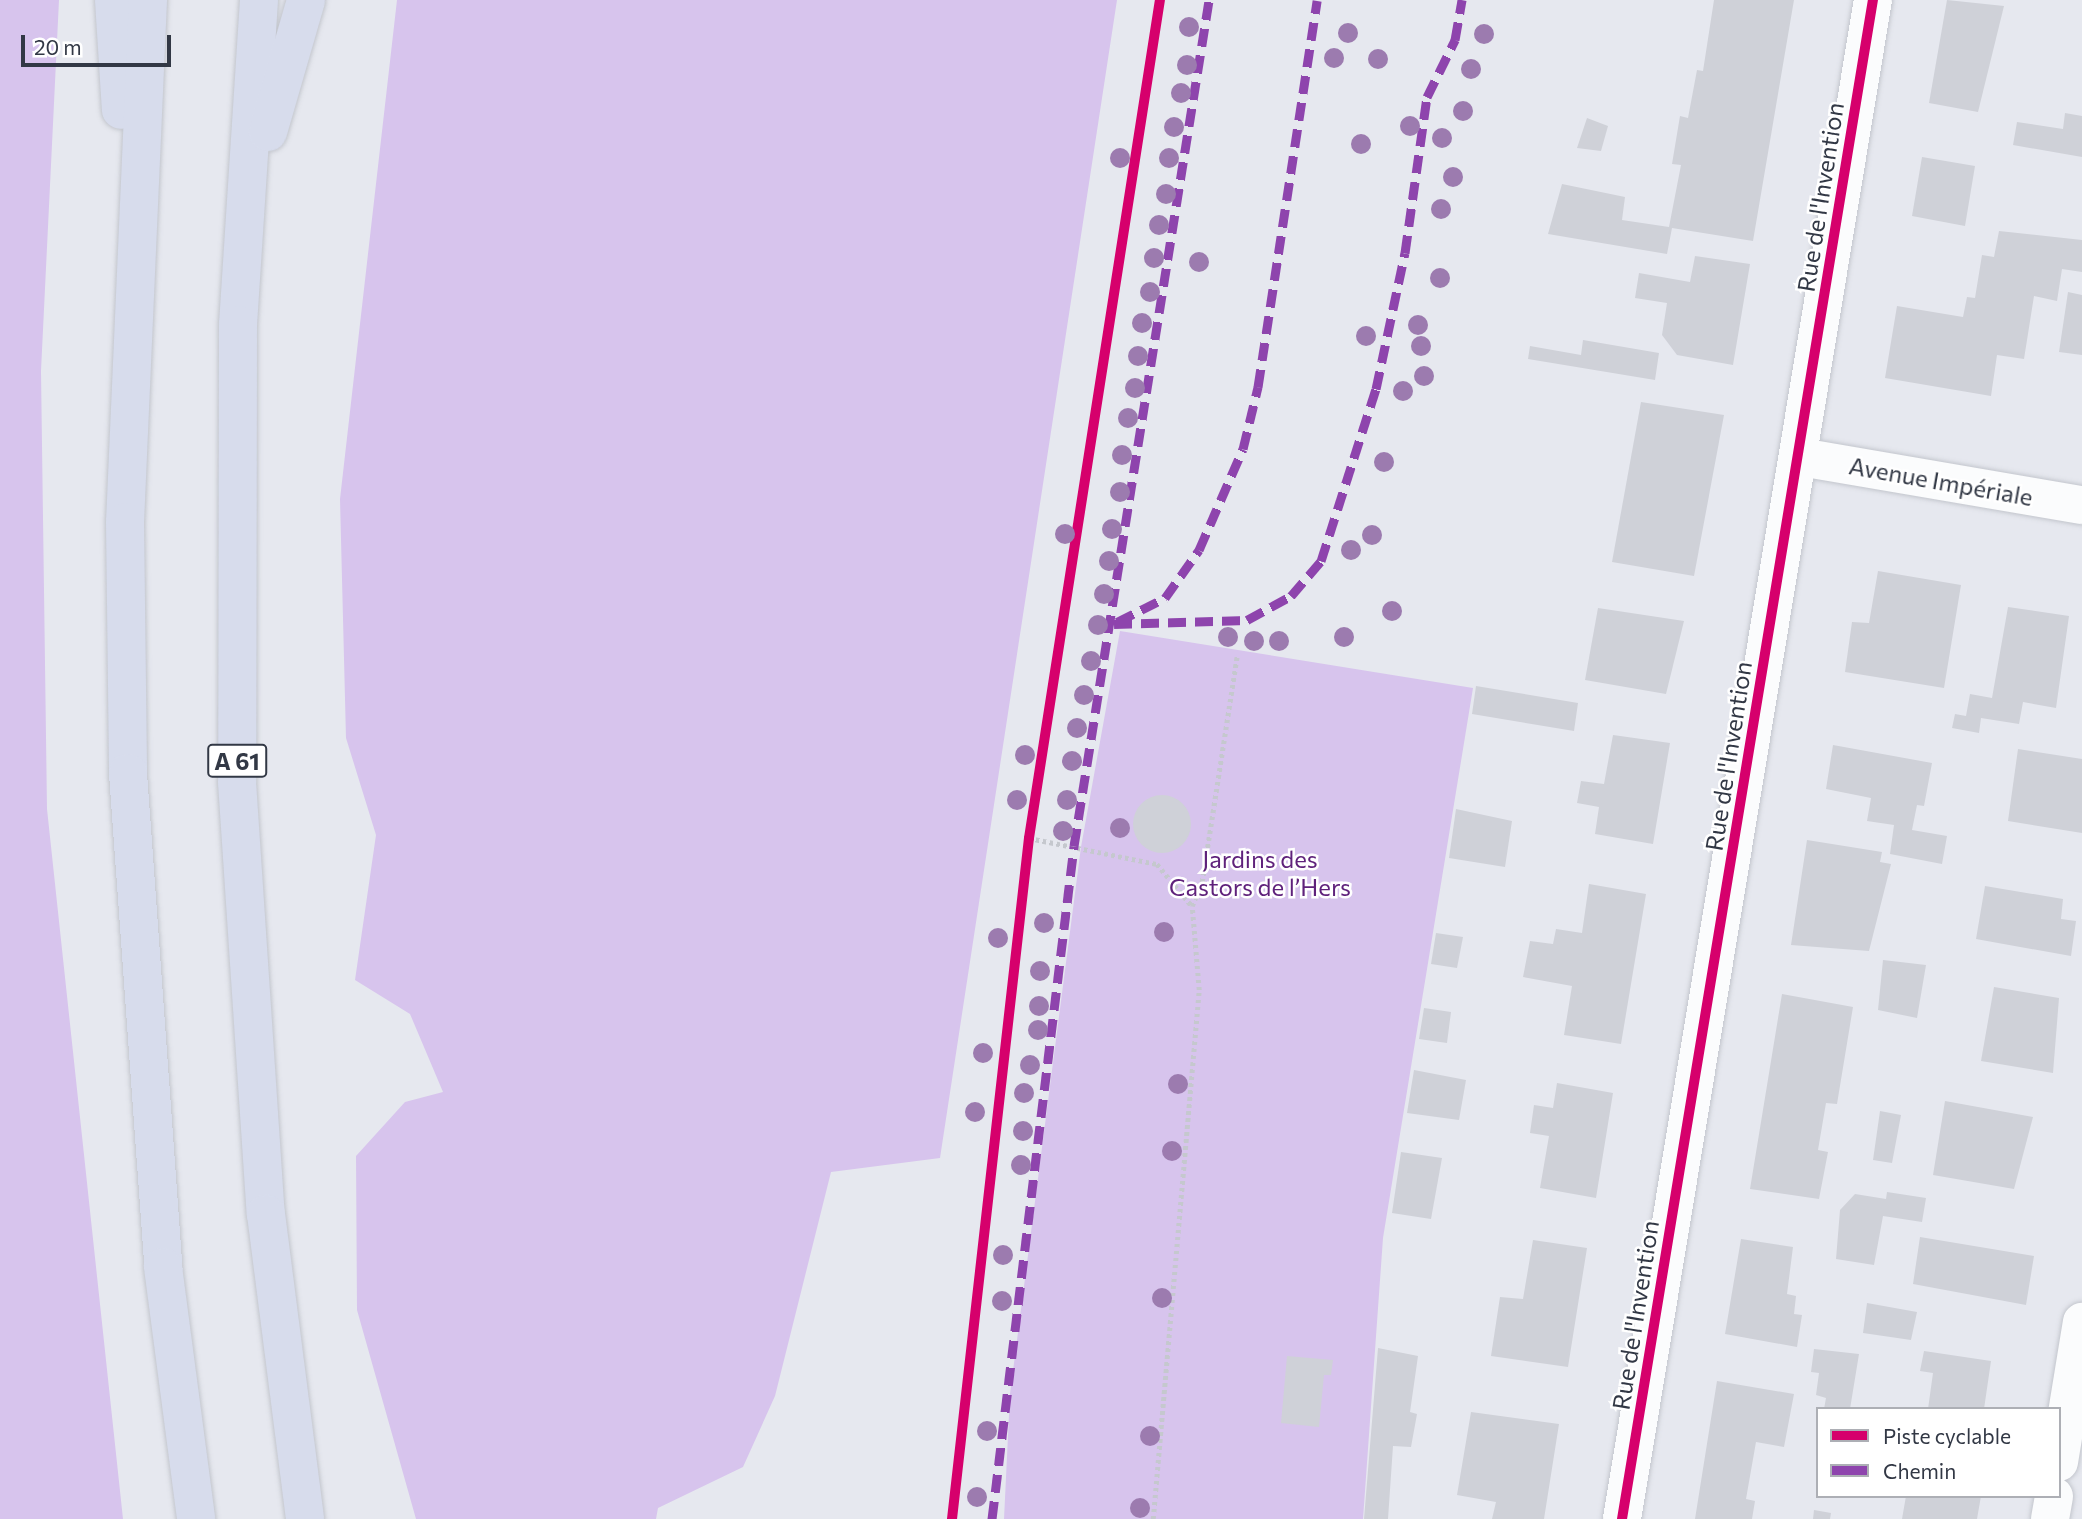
<!DOCTYPE html>
<html>
<head>
<meta charset="utf-8">
<style>
  body { margin:0 }
  #map { position:relative; width:2082px; height:1519px; overflow:hidden; background:#e6e8ef; font-family:Commissioner,sans-serif }
  div>[style] { position:absolute }
  [style*='--x'] { left:calc(var(--x)*1px); top:calc(var(--y)*1px); width:calc(var(--w)*1px); rotate:calc(var(--a)*1deg) }
  .green>* { inset:0; background:#d7c4ed }
  .building>* { inset:0; background:#cfd1d8 }
  .round { border-radius:50% }
  .path>* { height:4.5px; margin-top:-2.25px; transform-origin:0; background:repeating-linear-gradient(90deg,#c5c8ce 0 3.5px,transparent 0 7px) }
  .roads { filter:drop-shadow(0 0 2px #c3c6cd) drop-shadow(0 0 2px #c3c6cd) }
  .minor>* { height:38px; margin:-19px; padding:0 19px; transform-origin:19px; border-radius:19px; background:#fbfcfd }
  .highway>* { height:38px; margin:-19px; padding:0 19px; transform-origin:19px; border-radius:19px; background:#d7dcec }
  .quiet>* { height:9px; margin-top:-4.5px; transform-origin:0; background:repeating-linear-gradient(90deg,#8e44ad 0 18px,transparent 0 27px) }
  .cycleway>* { height:10px; margin:-5px; padding:0 5px; transform-origin:5px; border-radius:5px; background:#d6006c }
  .trees>* { width:20px; height:20px; margin:-10px; border-radius:50%; background:#9c7baf }
  span { translate:-50% -50%; white-space:nowrap; text-align:center; line-height:1.15; -webkit-text-stroke:5px #fff; paint-order:stroke }
  .shield-label span { padding:2px 5px; background:#fff; border:2px solid; border-radius:5px; -webkit-text-stroke-width:0 }
  .shield-label { font-size:23px; color:#323845; font-weight:700 }
  .street-label { font-size:24px; color:#323845 }
  .park-label { font-size:24px; color:#5f217b }
  .legend { position:absolute; left:1816px; top:1407px; width:245px; height:91px; box-sizing:border-box; background:#fff; border:2px solid #adafb5; margin:0; padding:9px 12px; list-style:none; font-size:21px; color:#323845 }
  .legend li { display:flex; align-items:center; gap:14px; height:35px }
  .legend b { width:35px; border:2px solid #adafb5 }
  .scale { position:absolute; left:21px; top:35px; width:150px; height:32px; box-sizing:border-box; border:4px solid #323845; border-top:0; padding-left:9px; font-size:21px; line-height:24px; white-space:nowrap; color:#323845; -webkit-text-stroke:5px #fff; paint-order:stroke }
</style>
</head>
<body>
<div id="map">
  <div class="green">
    <i style="clip-path:polygon(0 0,59px 0,41px 371px,47px 809px,123px 1519px,0 1519px)"></i>
    <i style="clip-path:polygon(397px 0,1117px 0,940px 1158px,831px 1172px,775px 1396px,743px 1467px,658px 1508px,656px 1519px,416px 1519px,357px 1310px,356px 1156px,405px 1102px,443px 1092px,410px 1014px,355px 980px,376px 835px,346px 738px,340px 499px)"></i>
    <i style="clip-path:polygon(1120px 631px,1473px 688px,1383px 1238px,1363px 1519px,1004px 1519px,1010px 1394px,1081px 847px)"></i>
  </div>
  <div class="building">
    <i style="clip-path:polygon(1714px 0,1794px 0,1753px 241px,1672px 228px,1667px 254px,1548px 234px,1562px 184px,1625px 197px,1622px 220px,1669px 227px,1681px 165px,1672px 164px,1680px 116px,1688px 118px,1697px 70px,1703px 71px)"></i>
    <i style="clip-path:polygon(1947px 0,2004px 6px,1978px 112px,1929px 103px)"></i>
    <i style="clip-path:polygon(2065px 113px,2082px 116px,2082px 157px,2013px 145px,2017px 122px,2063px 129px)"></i>
    <i style="clip-path:polygon(1587px 118px,1608px 126px,1601px 151px,1577px 148px)"></i>
    <i style="clip-path:polygon(1922px 157px,1975px 166px,1965px 226px,1912px 216px)"></i>
    <i style="clip-path:polygon(1999px 231px,2082px 240px,2082px 272px,2062px 269px,2057px 301px,2034px 296px,2024px 359px,1997px 355px,1991px 396px,1885px 378px,1897px 306px,1963px 317px,1967px 297px,1975px 298px,1982px 255px,1994px 257px)"></i>
    <i style="clip-path:polygon(1695px 256px,1750px 264px,1733px 365px,1677px 355px,1662px 335px,1667px 303px,1635px 298px,1639px 273px,1690px 282px)"></i>
    <i style="clip-path:polygon(2068px 292px,2082px 295px,2082px 355px,2059px 352px)"></i>
    <i style="clip-path:polygon(1583px 340px,1659px 353px,1655px 380px,1528px 359px,1530px 346px,1581px 355px)"></i>
    <i style="clip-path:polygon(1641px 402px,1724px 415px,1694px 576px,1612px 562px)"></i>
    <i style="clip-path:polygon(1878px 571px,1961px 585px,1944px 688px,1845px 672px,1852px 622px,1869px 623px)"></i>
    <i style="clip-path:polygon(2008px 607px,2069px 616px,2056px 708px,2023px 702px,2019px 724px,1981px 718px,1979px 733px,1952px 728px,1955px 714px,1966px 716px,1970px 694px,1992px 698px)"></i>
    <i style="clip-path:polygon(1598px 608px,1684px 621px,1666px 694px,1585px 680px)"></i>
    <i style="clip-path:polygon(1476px 686px,1578px 703px,1574px 731px,1472px 714px)"></i>
    <i style="clip-path:polygon(1613px 735px,1670px 743px,1653px 844px,1595px 834px,1599px 807px,1577px 803px,1581px 781px,1604px 784px)"></i>
    <i style="clip-path:polygon(1833px 745px,1932px 763px,1924px 806px,1917px 805px,1912px 830px,1947px 836px,1942px 864px,1890px 854px,1894px 825px,1867px 821px,1871px 798px,1826px 789px)"></i>
    <i style="clip-path:polygon(2018px 749px,2082px 759px,2082px 833px,2008px 821px)"></i>
    <i class="round" style="left:1133px;top:795px;width:58px;height:58px"></i>
    <i style="clip-path:polygon(1456px 809px,1512px 821px,1505px 867px,1449px 858px)"></i>
    <i style="clip-path:polygon(1807px 840px,1882px 852px,1880px 862px,1891px 864px,1869px 951px,1791px 945px)"></i>
    <i style="clip-path:polygon(1589px 884px,1646px 894px,1621px 1044px,1564px 1035px,1572px 986px,1523px 977px,1530px 941px,1553px 944px,1556px 929px,1582px 933px)"></i>
    <i style="clip-path:polygon(1985px 886px,2063px 899px,2061px 919px,2076px 921px,2071px 956px,1976px 939px)"></i>
    <i style="clip-path:polygon(1436px 933px,1463px 937px,1457px 968px,1431px 964px)"></i>
    <i style="clip-path:polygon(1883px 960px,1926px 965px,1917px 1018px,1878px 1010px)"></i>
    <i style="clip-path:polygon(1994px 987px,2059px 998px,2053px 1073px,1981px 1061px)"></i>
    <i style="clip-path:polygon(1782px 994px,1853px 1007px,1837px 1104px,1826px 1103px,1818px 1150px,1828px 1152px,1819px 1199px,1750px 1189px)"></i>
    <i style="clip-path:polygon(1424px 1008px,1451px 1012px,1447px 1043px,1419px 1039px)"></i>
    <i style="clip-path:polygon(1414px 1070px,1466px 1080px,1459px 1120px,1407px 1113px)"></i>
    <i style="clip-path:polygon(1557px 1083px,1613px 1093px,1596px 1198px,1540px 1188px,1549px 1136px,1530px 1133px,1534px 1105px,1553px 1108px)"></i>
    <i style="clip-path:polygon(1945px 1101px,2033px 1117px,2014px 1189px,1933px 1175px)"></i>
    <i style="clip-path:polygon(1880px 1111px,1901px 1115px,1892px 1163px,1873px 1160px)"></i>
    <i style="clip-path:polygon(1401px 1152px,1442px 1158px,1431px 1219px,1392px 1213px)"></i>
    <i style="clip-path:polygon(1887px 1192px,1926px 1198px,1922px 1222px,1883px 1216px,1874px 1265px,1836px 1259px,1840px 1210px,1855px 1194px,1886px 1199px)"></i>
    <i style="clip-path:polygon(1920px 1237px,2034px 1256px,2026px 1305px,1913px 1284px)"></i>
    <i style="clip-path:polygon(1741px 1239px,1793px 1247px,1787px 1294px,1796px 1296px,1794px 1314px,1802px 1315px,1797px 1347px,1725px 1334px)"></i>
    <i style="clip-path:polygon(1533px 1240px,1587px 1248px,1568px 1367px,1491px 1356px,1500px 1297px,1523px 1299px)"></i>
    <i style="clip-path:polygon(1867px 1303px,1917px 1312px,1911px 1340px,1863px 1333px)"></i>
    <i style="clip-path:polygon(1378px 1348px,1418px 1356px,1410px 1412px,1417px 1414px,1411px 1447px,1393px 1446px,1388px 1519px,1364px 1519px)"></i>
    <i style="clip-path:polygon(1814px 1349px,1859px 1354px,1850px 1409px,1824px 1409px,1826px 1398px,1816px 1395px,1819px 1373px,1811px 1372px)"></i>
    <i style="clip-path:polygon(1924px 1351px,1991px 1361px,1984px 1409px,1928px 1409px,1933px 1373px,1920px 1371px)"></i>
    <i style="clip-path:polygon(1287px 1356px,1333px 1360px,1331px 1375px,1324px 1375px,1319px 1427px,1281px 1423px)"></i>
    <i style="clip-path:polygon(1717px 1381px,1794px 1394px,1784px 1447px,1756px 1442px,1746px 1499px,1755px 1501px,1752px 1519px,1695px 1519px)"></i>
    <i style="clip-path:polygon(1471px 1412px,1559px 1424px,1544px 1519px,1492px 1519px,1496px 1502px,1457px 1495px)"></i>
    <i style="clip-path:polygon(1906px 1496px,1981px 1496px,1977px 1519px,1902px 1519px)"></i>
    <i style="clip-path:polygon(1814px 1510px,1831px 1513px,1830px 1519px,1813px 1519px)"></i>
  </div>
  <div class="path">
    <i style="--x:1029;--y:838;--w:131;--a:11.5"></i>
    <i style="--x:1157;--y:864;--w:53;--a:50.3"></i>
    <i style="--x:1153;--y:1519;--w:531;--a:-85.03"></i>
    <i style="--x:1199;--y:990;--w:84;--a:-94.8"></i>
    <i style="--x:1192;--y:906;--w:26;--a:-67"></i>
    <i style="--x:1202;--y:882;--w:228;--a:-81.2"></i>
  </div>
  <div class="roads">
    <div class="minor">
      <i style="--x:1800;--y:457;--w:286;--a:9.7"></i>
      <i style="--x:2059;--y:1462;--w:142;--a:-80.7"></i>
      <i style="--x:1622;--y:1519;--w:1540;--a:-80.62"></i>
      <i style="--x:2050;--y:1519;--w:23;--a:-80"></i>
    </div>
    <div class="highway">
      <i style="--x:114;--y:0;--w:110;--a:86.4"></i>
      <i style="--x:148;--y:0;--w:523;--a:92.52"></i>
      <i style="--x:125;--y:522;--w:251;--a:89.3"></i>
      <i style="--x:128;--y:773;--w:495;--a:85.9"></i>
      <i style="--x:163;--y:1267;--w:254;--a:82.5"></i>
      <i style="--x:259;--y:0;--w:326;--a:93.7"></i>
      <i style="--x:238;--y:325;--w:457;--a:90.1"></i>
      <i style="--x:237;--y:782;--w:433;--a:86.2"></i>
      <i style="--x:266;--y:1214;--w:307;--a:82.7"></i>
      <i style="--x:268;--y:132;--w:137;--a:-73.9"></i>
    </div>
  </div>
  <div class="quiet">
    <i style="--x:1117;--y:622;--w:54;--a:-26.6"></i>
    <i style="--x:1165;--y:598;--w:59;--a:-54.7"></i>
    <i style="--x:1199;--y:550;--w:110;--a:-66.5"></i>
    <i style="--x:1243;--y:449;--w:64;--a:-76.4"></i>
    <i style="--x:1258;--y:387;--w:391;--a:-81.3"></i>
    <i style="--x:1114;--y:624;--w:133;--a:-1.7"></i>
    <i style="--x:1247;--y:620;--w:50;--a:-28.6"></i>
    <i style="--x:1291;--y:596;--w:46;--a:-49.4"></i>
    <i style="--x:1321;--y:561;--w:181;--a:-72.3"></i>
    <i style="--x:1376;--y:389;--w:139;--a:-78"></i>
    <i style="--x:1405;--y:253;--w:158;--a:-82"></i>
    <i style="--x:1427;--y:97;--w:64;--a:-63.8"></i>
    <i style="--x:1455;--y:40;--w:41;--a:-80.1"></i>
    <i style="--x:992;--y:1519;--w:678;--a:-83.05"></i>
    <i style="--x:1074;--y:846;--w:857;--a:-80.93"></i>
  </div>
  <div class="cycleway">
    <i style="--x:952;--y:1519;--w:685;--a:-83.55"></i>
    <i style="--x:1029;--y:838;--w:848;--a:-81.12"></i>
    <i style="--x:1622;--y:1519;--w:1540;--a:-80.62"></i>
  </div>
  <div class="trees">
    <i style="left:1189px;top:27px"></i>
    <i style="left:1348px;top:33px"></i>
    <i style="left:1484px;top:34px"></i>
    <i style="left:1334px;top:58px"></i>
    <i style="left:1378px;top:59px"></i>
    <i style="left:1187px;top:65px"></i>
    <i style="left:1471px;top:69px"></i>
    <i style="left:1181px;top:93px"></i>
    <i style="left:1463px;top:111px"></i>
    <i style="left:1410px;top:126px"></i>
    <i style="left:1174px;top:127px"></i>
    <i style="left:1442px;top:138px"></i>
    <i style="left:1361px;top:144px"></i>
    <i style="left:1120px;top:158px"></i>
    <i style="left:1169px;top:158px"></i>
    <i style="left:1453px;top:177px"></i>
    <i style="left:1166px;top:194px"></i>
    <i style="left:1441px;top:209px"></i>
    <i style="left:1159px;top:225px"></i>
    <i style="left:1154px;top:258px"></i>
    <i style="left:1199px;top:262px"></i>
    <i style="left:1440px;top:278px"></i>
    <i style="left:1150px;top:292px"></i>
    <i style="left:1142px;top:323px"></i>
    <i style="left:1418px;top:325px"></i>
    <i style="left:1366px;top:336px"></i>
    <i style="left:1421px;top:346px"></i>
    <i style="left:1138px;top:356px"></i>
    <i style="left:1424px;top:376px"></i>
    <i style="left:1135px;top:388px"></i>
    <i style="left:1403px;top:391px"></i>
    <i style="left:1128px;top:418px"></i>
    <i style="left:1122px;top:455px"></i>
    <i style="left:1384px;top:462px"></i>
    <i style="left:1120px;top:492px"></i>
    <i style="left:1112px;top:529px"></i>
    <i style="left:1065px;top:534px"></i>
    <i style="left:1372px;top:535px"></i>
    <i style="left:1351px;top:550px"></i>
    <i style="left:1109px;top:561px"></i>
    <i style="left:1104px;top:594px"></i>
    <i style="left:1392px;top:611px"></i>
    <i style="left:1098px;top:625px"></i>
    <i style="left:1228px;top:637px"></i>
    <i style="left:1344px;top:637px"></i>
    <i style="left:1254px;top:641px"></i>
    <i style="left:1279px;top:641px"></i>
    <i style="left:1091px;top:661px"></i>
    <i style="left:1084px;top:695px"></i>
    <i style="left:1077px;top:728px"></i>
    <i style="left:1025px;top:755px"></i>
    <i style="left:1072px;top:761px"></i>
    <i style="left:1017px;top:800px"></i>
    <i style="left:1067px;top:800px"></i>
    <i style="left:1120px;top:828px"></i>
    <i style="left:1063px;top:831px"></i>
    <i style="left:1044px;top:923px"></i>
    <i style="left:1164px;top:932px"></i>
    <i style="left:998px;top:938px"></i>
    <i style="left:1040px;top:971px"></i>
    <i style="left:1039px;top:1006px"></i>
    <i style="left:1038px;top:1030px"></i>
    <i style="left:983px;top:1053px"></i>
    <i style="left:1030px;top:1065px"></i>
    <i style="left:1178px;top:1084px"></i>
    <i style="left:1024px;top:1093px"></i>
    <i style="left:975px;top:1112px"></i>
    <i style="left:1023px;top:1131px"></i>
    <i style="left:1172px;top:1151px"></i>
    <i style="left:1021px;top:1165px"></i>
    <i style="left:1003px;top:1255px"></i>
    <i style="left:1162px;top:1298px"></i>
    <i style="left:1002px;top:1301px"></i>
    <i style="left:987px;top:1431px"></i>
    <i style="left:1150px;top:1436px"></i>
    <i style="left:977px;top:1497px"></i>
    <i style="left:1140px;top:1508px"></i>
  </div>
  <div class="shield-label">
    <span style="left:237px;top:761px">A 61</span>
  </div>
  <div class="street-label">
    <span style="left:1820px;top:197px;rotate:-81deg">Rue de l'Invention</span>
    <span style="left:1941px;top:481px;rotate:10deg">Avenue Impériale</span>
    <span style="left:1728px;top:756px;rotate:-81deg">Rue de l'Invention</span>
    <span style="left:1635px;top:1315px;rotate:-81deg">Rue de l'Invention</span>
  </div>
  <div class="park-label">
    <span style="left:1260px;top:873px">Jardins des<br>Castors de l’Hers</span>
  </div>
  <ul class="legend">
  <li><b style="height:9px;background:#d6006c"></b>Piste cyclable</li>
  <li><b style="height:9px;background:#8e44ad"></b>Chemin</li>
  </ul>
  <div class="scale">20 m</div>
</div>
</body>
</html>
